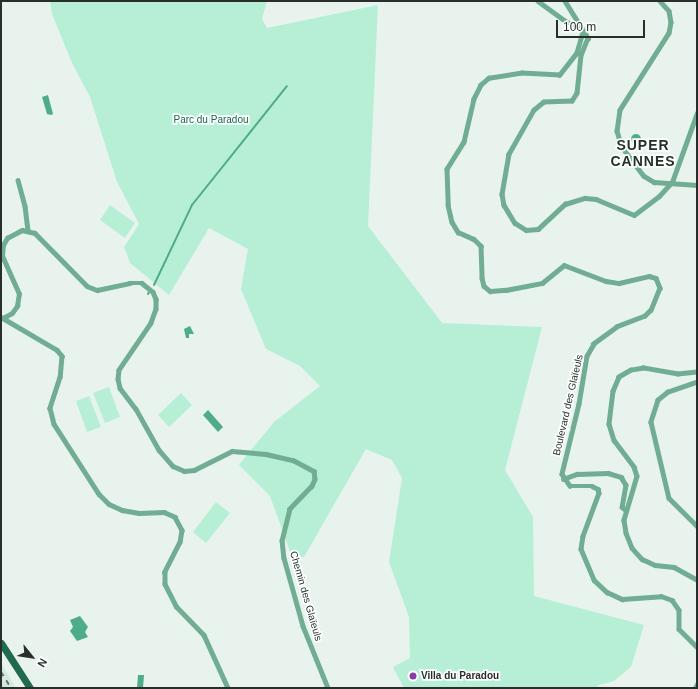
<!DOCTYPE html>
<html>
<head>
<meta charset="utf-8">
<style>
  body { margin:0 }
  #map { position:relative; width:698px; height:689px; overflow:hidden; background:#e8f3ee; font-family:Arial,sans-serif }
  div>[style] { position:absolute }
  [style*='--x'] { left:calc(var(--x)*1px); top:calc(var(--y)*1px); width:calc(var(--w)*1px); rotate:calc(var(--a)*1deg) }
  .built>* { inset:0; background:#d5e8df }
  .green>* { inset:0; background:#b6efd6 }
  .water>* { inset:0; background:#4eac88 }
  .round { border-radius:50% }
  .stream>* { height:2px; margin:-1px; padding:0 1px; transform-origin:1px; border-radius:1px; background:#4eac88 }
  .street>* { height:4.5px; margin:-2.25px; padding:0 2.25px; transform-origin:2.25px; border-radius:2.25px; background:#70ad93 }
  .primary>* { height:7px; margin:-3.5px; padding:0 3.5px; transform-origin:3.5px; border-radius:3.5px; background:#206a50 }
  .rail>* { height:2px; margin-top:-1px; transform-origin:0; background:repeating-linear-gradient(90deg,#6b716e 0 5px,transparent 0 10px) }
  .dots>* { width:11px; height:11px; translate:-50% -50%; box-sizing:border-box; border:2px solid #fafffd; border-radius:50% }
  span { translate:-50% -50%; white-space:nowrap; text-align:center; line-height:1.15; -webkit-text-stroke:3.5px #fafffd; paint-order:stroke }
  .park-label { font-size:10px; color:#1d644b }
  .street-label { font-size:10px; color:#292d2b }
  .poi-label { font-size:10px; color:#292d2b; font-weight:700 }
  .left { translate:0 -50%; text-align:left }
  .district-label { font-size:14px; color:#272f2b; font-weight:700; letter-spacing:1px }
  .frame { position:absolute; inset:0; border:2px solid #292d2b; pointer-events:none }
  .north { position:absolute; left:12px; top:637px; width:40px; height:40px; -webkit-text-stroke:3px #fafffd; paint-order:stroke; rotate:120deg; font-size:11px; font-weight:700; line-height:16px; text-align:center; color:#292d2b }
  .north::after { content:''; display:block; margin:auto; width:14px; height:18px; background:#292d2b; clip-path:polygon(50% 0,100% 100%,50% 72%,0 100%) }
  .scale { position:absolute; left:556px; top:20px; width:89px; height:18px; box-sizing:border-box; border:2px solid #292d2b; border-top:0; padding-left:5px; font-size:12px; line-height:14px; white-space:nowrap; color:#292d2b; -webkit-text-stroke:3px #fafffd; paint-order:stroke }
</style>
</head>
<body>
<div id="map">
  <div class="built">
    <i style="clip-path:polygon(1px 663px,16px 688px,1px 688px)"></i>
  </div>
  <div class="green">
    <i style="clip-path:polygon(50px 1px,267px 1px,262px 19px,267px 28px,378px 5px,368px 226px,442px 323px,542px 327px,505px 470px,533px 517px,534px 596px,644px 625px,631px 667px,614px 681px,599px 685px,596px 688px,404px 688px,393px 667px,410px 658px,409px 617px,389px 562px,402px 478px,392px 460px,366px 449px,304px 557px,292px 557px,270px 496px,239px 465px,274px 422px,320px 386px,300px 366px,266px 349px,241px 289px,248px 249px,209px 228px,169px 295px,130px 263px,124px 247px,139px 224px,117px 182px,90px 97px,72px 63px,52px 14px)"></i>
    <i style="clip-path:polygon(110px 205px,135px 223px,125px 238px,100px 220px)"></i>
    <i style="clip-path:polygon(109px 387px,120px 417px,105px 423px,93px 393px)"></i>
    <i style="clip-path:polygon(181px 393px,192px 405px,169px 427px,158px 415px)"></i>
    <i style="clip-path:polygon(89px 396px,101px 427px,87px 432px,76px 401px)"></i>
    <i style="clip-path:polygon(216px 502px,230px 513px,206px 543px,193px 532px)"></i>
  </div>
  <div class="water">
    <i style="clip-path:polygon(48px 95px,53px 114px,51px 115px,47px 114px,42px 97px)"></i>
    <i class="round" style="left:631px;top:134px;width:10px;height:10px"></i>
    <i style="clip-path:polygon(190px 326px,194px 334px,189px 334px,189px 338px,186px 338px,184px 329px)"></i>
    <i style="clip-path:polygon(208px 410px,223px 427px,218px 432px,203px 415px)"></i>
    <i style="clip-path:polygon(80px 616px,88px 627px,85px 632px,88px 637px,77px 641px,70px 631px,73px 627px,70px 620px)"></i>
    <i style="clip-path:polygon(138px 675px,144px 675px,143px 688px,137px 688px)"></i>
  </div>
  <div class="stream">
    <i style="--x:154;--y:285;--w:89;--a:-64.6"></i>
    <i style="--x:192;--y:205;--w:152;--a:-51.4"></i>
    <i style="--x:148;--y:294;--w:2;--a:-63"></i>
  </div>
  <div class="street">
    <i style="--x:538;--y:1;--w:36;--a:36"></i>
    <i style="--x:567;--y:22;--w:12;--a:20"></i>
    <i style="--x:565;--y:1;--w:44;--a:58.1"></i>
    <i style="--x:588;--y:38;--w:18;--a:112"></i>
    <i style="--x:581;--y:55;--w:38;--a:96"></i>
    <i style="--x:577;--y:93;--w:9;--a:122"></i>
    <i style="--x:572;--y:101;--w:28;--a:178"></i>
    <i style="--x:544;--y:102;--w:13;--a:141"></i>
    <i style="--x:534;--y:110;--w:51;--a:119.6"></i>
    <i style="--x:509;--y:154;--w:41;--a:99.9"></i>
    <i style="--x:502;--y:194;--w:11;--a:80"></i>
    <i style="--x:504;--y:205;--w:21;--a:59"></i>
    <i style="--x:515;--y:223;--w:13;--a:32"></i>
    <i style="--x:526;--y:230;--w:12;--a:-5"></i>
    <i style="--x:538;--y:229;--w:37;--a:-43"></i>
    <i style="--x:565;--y:204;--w:21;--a:-17"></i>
    <i style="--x:585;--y:198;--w:11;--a:5"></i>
    <i style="--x:596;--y:199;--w:41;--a:22.8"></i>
    <i style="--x:634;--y:215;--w:31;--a:-37"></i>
    <i style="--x:659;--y:196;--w:19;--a:-47"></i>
    <i style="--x:672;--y:182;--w:73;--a:-70.1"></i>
    <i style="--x:660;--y:1;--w:13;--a:48"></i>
    <i style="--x:669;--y:11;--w:11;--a:80"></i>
    <i style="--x:671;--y:22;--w:11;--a:100"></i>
    <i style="--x:669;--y:33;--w:91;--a:122.5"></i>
    <i style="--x:620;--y:110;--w:21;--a:98"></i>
    <i style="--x:617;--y:131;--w:17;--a:73"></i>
    <i style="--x:622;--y:147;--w:36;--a:53"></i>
    <i style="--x:644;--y:176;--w:12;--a:31"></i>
    <i style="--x:654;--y:182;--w:43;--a:4"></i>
    <i style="--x:583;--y:32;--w:22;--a:106"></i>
    <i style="--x:577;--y:53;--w:28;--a:128"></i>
    <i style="--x:560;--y:75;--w:38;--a:-177"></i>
    <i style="--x:522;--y:73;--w:33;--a:171"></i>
    <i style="--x:489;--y:78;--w:11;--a:139"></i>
    <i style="--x:481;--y:85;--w:16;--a:117"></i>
    <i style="--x:474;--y:99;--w:44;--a:103.1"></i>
    <i style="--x:464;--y:142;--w:32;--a:122"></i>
    <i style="--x:447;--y:169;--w:36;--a:88"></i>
    <i style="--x:448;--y:205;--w:17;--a:77"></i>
    <i style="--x:452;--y:222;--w:12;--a:59"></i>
    <i style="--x:458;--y:232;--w:17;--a:24"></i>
    <i style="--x:474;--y:239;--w:10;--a:45"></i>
    <i style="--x:481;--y:246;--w:32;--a:88"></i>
    <i style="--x:482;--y:278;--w:8;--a:76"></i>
    <i style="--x:484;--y:286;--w:8;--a:40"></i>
    <i style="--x:490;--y:291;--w:16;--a:-4"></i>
    <i style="--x:506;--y:290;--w:37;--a:-11"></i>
    <i style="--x:542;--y:283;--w:28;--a:-39"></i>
    <i style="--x:564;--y:265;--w:45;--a:20.9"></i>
    <i style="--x:606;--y:281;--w:13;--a:9"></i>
    <i style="--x:619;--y:283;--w:31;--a:-13"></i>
    <i style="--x:649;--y:276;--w:7;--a:16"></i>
    <i style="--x:656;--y:278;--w:11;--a:68"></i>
    <i style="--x:660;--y:288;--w:24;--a:112"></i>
    <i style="--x:651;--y:310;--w:8;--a:135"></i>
    <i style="--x:645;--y:316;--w:30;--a:159"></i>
    <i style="--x:617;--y:327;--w:29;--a:144"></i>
    <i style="--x:594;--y:344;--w:14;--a:120"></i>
    <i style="--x:587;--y:356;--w:49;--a:99.5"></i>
    <i style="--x:579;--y:404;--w:72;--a:103.7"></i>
    <i style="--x:562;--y:474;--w:14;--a:56"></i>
    <i style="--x:570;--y:486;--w:22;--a:0"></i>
    <i style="--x:592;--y:486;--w:7;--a:27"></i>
    <i style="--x:598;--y:489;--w:4;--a:76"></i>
    <i style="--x:599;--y:493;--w:46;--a:110.4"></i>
    <i style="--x:583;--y:536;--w:13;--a:99"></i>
    <i style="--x:581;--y:549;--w:34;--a:67"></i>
    <i style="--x:594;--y:580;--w:18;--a:43"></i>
    <i style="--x:607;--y:592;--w:17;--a:25"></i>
    <i style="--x:622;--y:599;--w:39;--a:-4"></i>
    <i style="--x:661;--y:596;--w:12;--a:20"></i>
    <i style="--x:672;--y:600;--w:12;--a:55"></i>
    <i style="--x:679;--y:610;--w:19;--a:90"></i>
    <i style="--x:679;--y:629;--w:25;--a:45"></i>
    <i style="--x:18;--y:180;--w:27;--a:75"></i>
    <i style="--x:25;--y:206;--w:24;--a:83"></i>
    <i style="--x:1;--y:317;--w:65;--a:30.5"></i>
    <i style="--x:57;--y:350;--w:8;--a:50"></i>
    <i style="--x:62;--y:356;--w:21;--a:95"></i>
    <i style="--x:60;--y:377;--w:33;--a:108"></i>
    <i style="--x:50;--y:408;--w:16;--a:76"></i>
    <i style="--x:54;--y:424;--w:83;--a:57.3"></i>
    <i style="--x:99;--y:494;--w:14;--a:45"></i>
    <i style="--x:109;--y:504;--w:14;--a:25"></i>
    <i style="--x:122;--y:510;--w:17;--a:10"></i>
    <i style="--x:139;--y:513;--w:25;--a:-2"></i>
    <i style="--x:164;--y:512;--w:12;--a:24"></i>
    <i style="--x:175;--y:517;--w:15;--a:62"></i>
    <i style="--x:182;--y:530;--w:12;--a:99"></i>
    <i style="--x:180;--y:542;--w:34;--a:117"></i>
    <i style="--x:165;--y:572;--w:12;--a:90"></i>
    <i style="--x:165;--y:584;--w:25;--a:63"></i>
    <i style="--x:176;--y:606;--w:40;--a:46"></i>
    <i style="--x:204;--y:635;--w:58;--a:65.6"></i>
    <i style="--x:3;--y:318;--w:10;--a:-29"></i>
    <i style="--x:12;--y:313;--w:9;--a:-54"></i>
    <i style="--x:17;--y:306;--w:12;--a:-81"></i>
    <i style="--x:19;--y:294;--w:42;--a:-114.1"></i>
    <i style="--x:2;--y:256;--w:11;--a:-85"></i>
    <i style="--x:3;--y:245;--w:8;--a:-60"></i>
    <i style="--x:7;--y:238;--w:17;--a:-28"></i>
    <i style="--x:22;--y:230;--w:13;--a:13"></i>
    <i style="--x:35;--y:233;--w:74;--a:45.5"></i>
    <i style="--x:87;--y:286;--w:11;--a:22"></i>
    <i style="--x:97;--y:290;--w:34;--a:-12"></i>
    <i style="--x:130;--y:283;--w:12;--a:0"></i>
    <i style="--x:142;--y:283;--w:14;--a:39"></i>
    <i style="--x:153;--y:292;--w:8;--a:67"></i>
    <i style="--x:156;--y:299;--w:10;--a:90"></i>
    <i style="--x:156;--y:309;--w:15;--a:110"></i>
    <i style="--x:151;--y:323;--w:57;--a:124.2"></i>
    <i style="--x:119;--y:370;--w:9;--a:96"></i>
    <i style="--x:118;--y:379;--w:9;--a:77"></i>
    <i style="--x:120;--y:388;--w:26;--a:53"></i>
    <i style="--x:136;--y:409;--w:47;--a:60.7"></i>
    <i style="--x:159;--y:450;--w:21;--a:49"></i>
    <i style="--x:173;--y:466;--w:12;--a:24"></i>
    <i style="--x:184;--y:471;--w:10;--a:-6"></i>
    <i style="--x:194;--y:470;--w:42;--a:-26.6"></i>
    <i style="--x:232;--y:451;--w:34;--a:5"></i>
    <i style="--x:266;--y:454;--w:28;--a:13"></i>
    <i style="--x:293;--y:460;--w:24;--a:28"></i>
    <i style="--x:314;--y:471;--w:8;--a:83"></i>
    <i style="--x:315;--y:479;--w:8;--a:113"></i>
    <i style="--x:312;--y:486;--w:32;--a:134"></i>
    <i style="--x:290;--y:509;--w:32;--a:104"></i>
    <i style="--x:282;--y:540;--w:18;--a:84"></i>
    <i style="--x:284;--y:558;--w:71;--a:74.4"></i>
    <i style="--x:303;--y:626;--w:67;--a:68"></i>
    <i style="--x:697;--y:372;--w:19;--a:174"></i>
    <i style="--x:678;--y:374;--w:35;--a:-170"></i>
    <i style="--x:644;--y:368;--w:13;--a:171"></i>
    <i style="--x:631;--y:370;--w:14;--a:150"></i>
    <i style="--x:619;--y:377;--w:15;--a:113"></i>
    <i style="--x:613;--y:391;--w:33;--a:97"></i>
    <i style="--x:609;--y:424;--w:17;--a:73"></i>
    <i style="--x:614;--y:440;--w:34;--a:53"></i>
    <i style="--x:634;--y:467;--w:9;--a:72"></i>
    <i style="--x:637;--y:476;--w:46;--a:106.5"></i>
    <i style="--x:624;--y:520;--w:13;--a:81"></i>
    <i style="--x:626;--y:533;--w:16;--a:68"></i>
    <i style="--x:632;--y:548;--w:15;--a:48"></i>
    <i style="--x:642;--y:559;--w:14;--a:25"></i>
    <i style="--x:655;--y:565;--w:19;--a:6"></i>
    <i style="--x:674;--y:567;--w:26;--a:29"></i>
    <i style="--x:697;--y:382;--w:31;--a:161"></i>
    <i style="--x:668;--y:392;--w:13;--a:141"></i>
    <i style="--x:658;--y:400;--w:23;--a:108"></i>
    <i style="--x:651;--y:422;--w:78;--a:76.7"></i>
    <i style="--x:669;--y:498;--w:40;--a:45"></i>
    <i style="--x:563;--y:479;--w:15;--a:-20"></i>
    <i style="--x:577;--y:474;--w:31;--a:-2"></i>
    <i style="--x:608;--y:473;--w:14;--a:17"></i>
    <i style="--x:621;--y:477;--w:9;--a:58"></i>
    <i style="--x:626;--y:485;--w:22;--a:100"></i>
    <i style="--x:622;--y:507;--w:5;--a:37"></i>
    <i style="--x:695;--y:688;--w:4;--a:-63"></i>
  </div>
  <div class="primary">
    <i style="--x:1;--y:643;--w:54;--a:57.2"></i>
  </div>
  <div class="rail">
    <i style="--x:1;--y:672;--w:19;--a:58"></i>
  </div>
  <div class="dots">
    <i style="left:413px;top:676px;background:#8c3bab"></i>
  </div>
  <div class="park-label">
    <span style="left:211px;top:120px">Parc du Paradou</span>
  </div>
  <div class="street-label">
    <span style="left:568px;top:405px;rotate:-77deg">Boulevard des Glaïeuls</span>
    <span style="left:306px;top:596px;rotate:74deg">Chemin des Glaïeuls</span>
  </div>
  <div class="poi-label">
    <span class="left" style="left:421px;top:676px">Villa du Paradou</span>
  </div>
  <div class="district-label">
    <span style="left:643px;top:153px">SUPER<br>CANNES</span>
  </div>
  <div class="frame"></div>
  <div class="north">N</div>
  <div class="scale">100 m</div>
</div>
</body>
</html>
